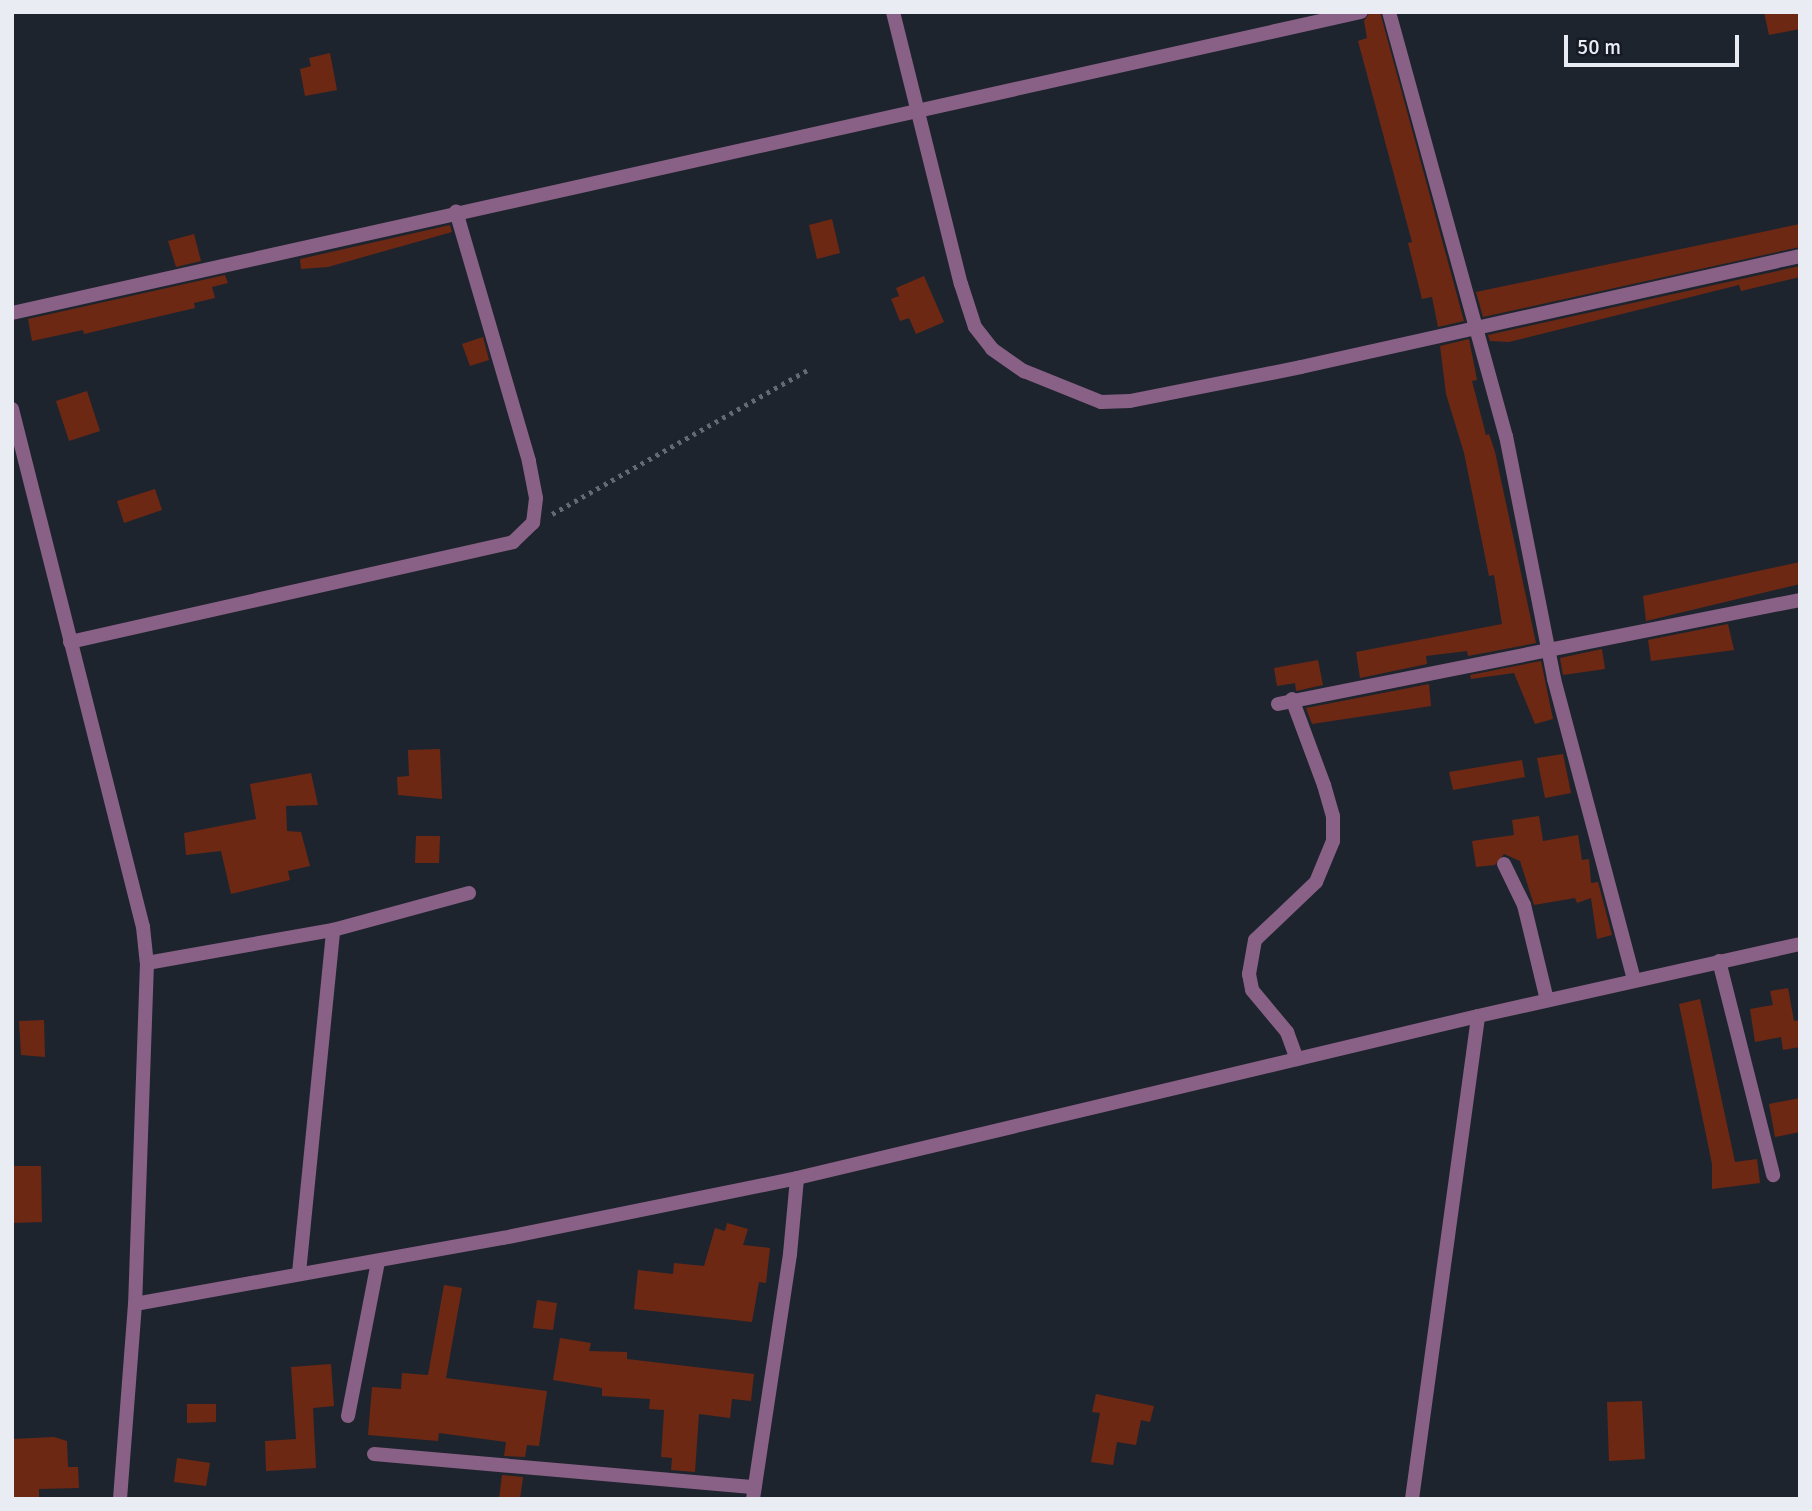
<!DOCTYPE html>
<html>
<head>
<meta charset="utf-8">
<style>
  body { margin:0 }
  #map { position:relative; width:1812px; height:1511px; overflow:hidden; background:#1e242e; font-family:Signika,sans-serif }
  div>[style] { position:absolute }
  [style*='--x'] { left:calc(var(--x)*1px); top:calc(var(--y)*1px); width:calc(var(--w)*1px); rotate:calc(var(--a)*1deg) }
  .building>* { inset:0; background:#6d2814 }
  .path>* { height:4.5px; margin-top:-2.25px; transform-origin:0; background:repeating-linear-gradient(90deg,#646972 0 3.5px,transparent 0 8.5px) }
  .service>* { height:14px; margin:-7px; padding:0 7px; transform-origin:7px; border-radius:7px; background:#896186 }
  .minor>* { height:14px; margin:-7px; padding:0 7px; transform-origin:7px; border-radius:7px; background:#896186 }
  .tertiary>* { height:14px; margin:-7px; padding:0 7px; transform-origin:7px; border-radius:7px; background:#896186 }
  span { translate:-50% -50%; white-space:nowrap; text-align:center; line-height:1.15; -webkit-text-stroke:6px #151a24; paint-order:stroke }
  .frame { position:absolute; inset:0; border:14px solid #e9ecf3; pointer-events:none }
  .scale { position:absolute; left:1564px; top:35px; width:175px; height:32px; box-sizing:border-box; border:4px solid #e9ecf3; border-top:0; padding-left:9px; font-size:21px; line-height:24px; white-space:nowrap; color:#e9ecf3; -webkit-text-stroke:5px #151a24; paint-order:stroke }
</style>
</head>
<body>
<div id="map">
  <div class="building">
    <i style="clip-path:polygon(1370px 12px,1380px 12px,1464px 321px,1438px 327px,1432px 297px,1422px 299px,1408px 243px,1412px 242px,1358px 41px,1367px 38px,1364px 21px)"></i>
    <i style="clip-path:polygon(1764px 12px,1800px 12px,1800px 29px,1769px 35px)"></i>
    <i style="clip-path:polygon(330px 53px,337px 90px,305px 96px,300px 69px,311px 66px,309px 58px)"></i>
    <i style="clip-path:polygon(832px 219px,840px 253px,817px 259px,809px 225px)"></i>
    <i style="clip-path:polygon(1800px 224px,1800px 247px,1483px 317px,1476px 292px)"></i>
    <i style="clip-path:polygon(450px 225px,452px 232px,328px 267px,301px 269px,300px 259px)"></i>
    <i style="clip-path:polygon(194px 234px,201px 261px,176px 267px,168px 241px)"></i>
    <i style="clip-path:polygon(1800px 266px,1800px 277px,1741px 291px,1739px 285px,1509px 342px,1490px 341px,1488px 335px)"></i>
    <i style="clip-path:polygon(225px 275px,228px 283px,212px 287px,215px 298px,194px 303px,195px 308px,84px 334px,83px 330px,32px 341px,28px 319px)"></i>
    <i style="clip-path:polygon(924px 276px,944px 322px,916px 334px,909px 318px,900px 321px,891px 299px,899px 296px,896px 288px)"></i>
    <i style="clip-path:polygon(483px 337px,489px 360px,470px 366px,462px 344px)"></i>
    <i style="clip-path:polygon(1469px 339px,1477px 380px,1472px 381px,1486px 435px,1489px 434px,1495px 452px,1536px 643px,1468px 656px,1467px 651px,1426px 656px,1427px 664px,1360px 678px,1356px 652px,1502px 624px,1494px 575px,1489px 576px,1464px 453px,1446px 394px,1440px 346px)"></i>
    <i style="clip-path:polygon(87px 391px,100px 431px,69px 441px,56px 401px)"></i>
    <i style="clip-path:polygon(155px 489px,162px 510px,124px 523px,117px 501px)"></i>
    <i style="clip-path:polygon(1800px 562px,1800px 584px,1646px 621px,1643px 596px)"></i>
    <i style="clip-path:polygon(1728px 624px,1734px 650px,1651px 661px,1648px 640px)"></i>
    <i style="clip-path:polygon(1602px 649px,1605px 669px,1563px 675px,1560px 658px)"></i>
    <i style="clip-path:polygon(1318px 660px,1323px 685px,1296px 691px,1295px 683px,1277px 686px,1274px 668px)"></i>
    <i style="clip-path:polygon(1541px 661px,1553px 719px,1535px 724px,1514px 673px,1471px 679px,1470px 675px)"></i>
    <i style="clip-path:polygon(1429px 684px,1431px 706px,1312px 724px,1306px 708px)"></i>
    <i style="clip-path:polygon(440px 749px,442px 799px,398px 795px,397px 777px,409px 776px,408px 750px)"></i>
    <i style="clip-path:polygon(1563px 754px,1571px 793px,1545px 798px,1537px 758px)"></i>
    <i style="clip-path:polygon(1522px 760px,1525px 777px,1453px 790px,1449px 772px)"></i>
    <i style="clip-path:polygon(311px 773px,318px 805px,286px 806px,287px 831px,301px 832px,310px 866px,288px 871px,290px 880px,231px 894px,221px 851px,186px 855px,184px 833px,256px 819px,250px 784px)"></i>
    <i style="clip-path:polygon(1539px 816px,1543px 841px,1578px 835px,1582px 860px,1589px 859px,1591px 883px,1598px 882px,1612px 935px,1597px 939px,1591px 898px,1577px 903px,1575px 898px,1534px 905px,1520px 861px,1504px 854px,1495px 865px,1476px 867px,1472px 841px,1514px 835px,1512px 820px)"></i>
    <i style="clip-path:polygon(416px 836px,440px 836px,439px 863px,415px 863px)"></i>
    <i style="clip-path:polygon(1788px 988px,1794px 1021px,1800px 1020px,1800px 1047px,1783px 1050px,1781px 1037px,1755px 1042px,1750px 1009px,1773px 1005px,1770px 991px)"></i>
    <i style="clip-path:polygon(1700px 999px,1735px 1162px,1757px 1159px,1760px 1183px,1712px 1189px,1712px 1164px,1679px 1004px)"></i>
    <i style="clip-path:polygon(44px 1020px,45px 1057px,21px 1055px,19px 1021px)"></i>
    <i style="clip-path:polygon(1800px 1098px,1800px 1132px,1775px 1137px,1769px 1104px)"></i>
    <i style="clip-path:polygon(14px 1166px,41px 1166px,42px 1222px,12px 1223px)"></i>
    <i style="clip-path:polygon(727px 1223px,748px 1229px,743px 1245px,770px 1248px,766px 1283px,759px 1282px,752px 1322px,634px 1309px,638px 1270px,673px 1274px,674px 1263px,704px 1266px,715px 1228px,725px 1231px)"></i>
    <i style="clip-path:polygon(444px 1285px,462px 1288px,446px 1378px,547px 1391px,539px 1446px,527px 1445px,525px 1457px,504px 1456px,506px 1442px,439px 1433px,438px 1441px,368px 1435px,372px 1387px,401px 1389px,402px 1373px,428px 1375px)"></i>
    <i style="clip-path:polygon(537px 1300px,557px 1303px,553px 1330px,533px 1328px)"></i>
    <i style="clip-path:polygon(560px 1338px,591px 1343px,589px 1351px,627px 1352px,627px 1359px,754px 1374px,751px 1401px,732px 1399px,730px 1418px,699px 1414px,695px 1472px,671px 1470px,672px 1458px,661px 1457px,664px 1410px,649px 1409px,650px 1399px,602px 1396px,602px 1388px,553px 1380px)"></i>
    <i style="clip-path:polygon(331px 1364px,334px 1406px,313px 1408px,316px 1468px,266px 1471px,265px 1441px,296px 1439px,291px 1367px)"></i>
    <i style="clip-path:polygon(1096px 1394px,1154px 1406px,1150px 1422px,1141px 1420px,1136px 1445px,1117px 1442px,1113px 1465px,1091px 1462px,1100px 1413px,1092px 1412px)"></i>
    <i style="clip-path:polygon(1642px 1401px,1645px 1459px,1609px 1461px,1607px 1402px)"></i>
    <i style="clip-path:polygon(187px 1404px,216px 1404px,216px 1422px,187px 1423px)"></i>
    <i style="clip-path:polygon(54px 1437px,67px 1441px,68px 1467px,78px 1467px,79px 1488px,39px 1489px,39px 1499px,12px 1499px,12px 1439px)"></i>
    <i style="clip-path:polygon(177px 1458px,210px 1463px,206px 1486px,174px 1482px)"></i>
    <i style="clip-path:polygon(502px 1475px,523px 1477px,520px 1499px,499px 1499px)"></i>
  </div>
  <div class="path">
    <i style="--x:552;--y:514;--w:295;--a:-29.4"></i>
  </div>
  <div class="service">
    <i style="--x:1301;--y:367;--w:511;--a:-12.54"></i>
    <i style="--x:1292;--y:699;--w:92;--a:69.6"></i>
    <i style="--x:1324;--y:785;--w:32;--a:74"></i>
    <i style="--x:1333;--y:816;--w:25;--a:90"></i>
    <i style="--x:1333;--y:841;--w:44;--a:112.5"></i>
    <i style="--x:1316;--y:882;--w:84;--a:136.4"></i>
    <i style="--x:1255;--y:940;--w:35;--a:100"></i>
    <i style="--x:1249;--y:974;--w:16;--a:79"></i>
    <i style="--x:1252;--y:990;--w:55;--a:50.2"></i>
    <i style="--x:1287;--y:1032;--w:29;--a:70"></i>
    <i style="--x:348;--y:1416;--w:158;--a:-79"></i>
  </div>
  <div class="minor">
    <i style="--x:893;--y:12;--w:280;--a:76"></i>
    <i style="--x:961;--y:284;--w:45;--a:72"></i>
    <i style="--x:975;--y:327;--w:28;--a:52"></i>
    <i style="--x:992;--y:349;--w:39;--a:35"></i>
    <i style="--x:1024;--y:371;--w:83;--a:21.9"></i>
    <i style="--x:1101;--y:402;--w:29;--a:-2"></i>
    <i style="--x:1130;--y:401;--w:174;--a:-11.2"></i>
    <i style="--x:1389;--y:12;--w:440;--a:74.6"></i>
    <i style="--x:1506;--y:436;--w:248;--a:78.8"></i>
    <i style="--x:1554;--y:679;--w:311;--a:75.1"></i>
    <i style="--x:12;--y:313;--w:1382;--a:-12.58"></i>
    <i style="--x:12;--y:409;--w:534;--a:75.81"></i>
    <i style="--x:143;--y:927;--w:36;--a:84"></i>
    <i style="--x:147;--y:963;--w:341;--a:92"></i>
    <i style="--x:70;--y:642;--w:454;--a:-12.7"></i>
    <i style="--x:513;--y:542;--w:28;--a:-44"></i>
    <i style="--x:533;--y:523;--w:25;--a:-83"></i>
    <i style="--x:536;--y:498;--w:38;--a:-101"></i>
    <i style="--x:529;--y:461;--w:260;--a:-106.3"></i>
    <i style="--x:1278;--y:704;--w:532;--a:-11.27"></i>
    <i style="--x:1504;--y:864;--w:46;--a:64"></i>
    <i style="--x:1524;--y:905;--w:98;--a:76.4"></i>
    <i style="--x:1719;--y:961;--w:221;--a:75.8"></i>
    <i style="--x:147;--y:963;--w:189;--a:-10.1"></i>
    <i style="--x:333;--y:930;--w:141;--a:-15.2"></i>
    <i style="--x:299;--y:1273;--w:345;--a:-84.3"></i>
    <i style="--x:374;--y:1454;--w:382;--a:5"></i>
    <i style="--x:753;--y:1499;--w:248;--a:-81.4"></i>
    <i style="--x:790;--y:1254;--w:76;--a:-84.7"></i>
    <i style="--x:1412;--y:1499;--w:487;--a:-82.2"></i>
  </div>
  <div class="tertiary">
    <i style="--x:120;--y:1499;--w:196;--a:-85.6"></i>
    <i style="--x:135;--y:1304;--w:374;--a:-10.2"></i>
    <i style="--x:503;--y:1238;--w:300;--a:-11.5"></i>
    <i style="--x:797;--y:1178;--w:700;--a:-13.38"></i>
    <i style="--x:1478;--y:1016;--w:330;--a:-12.6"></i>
  </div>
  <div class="frame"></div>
  <div class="scale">50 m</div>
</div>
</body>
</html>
